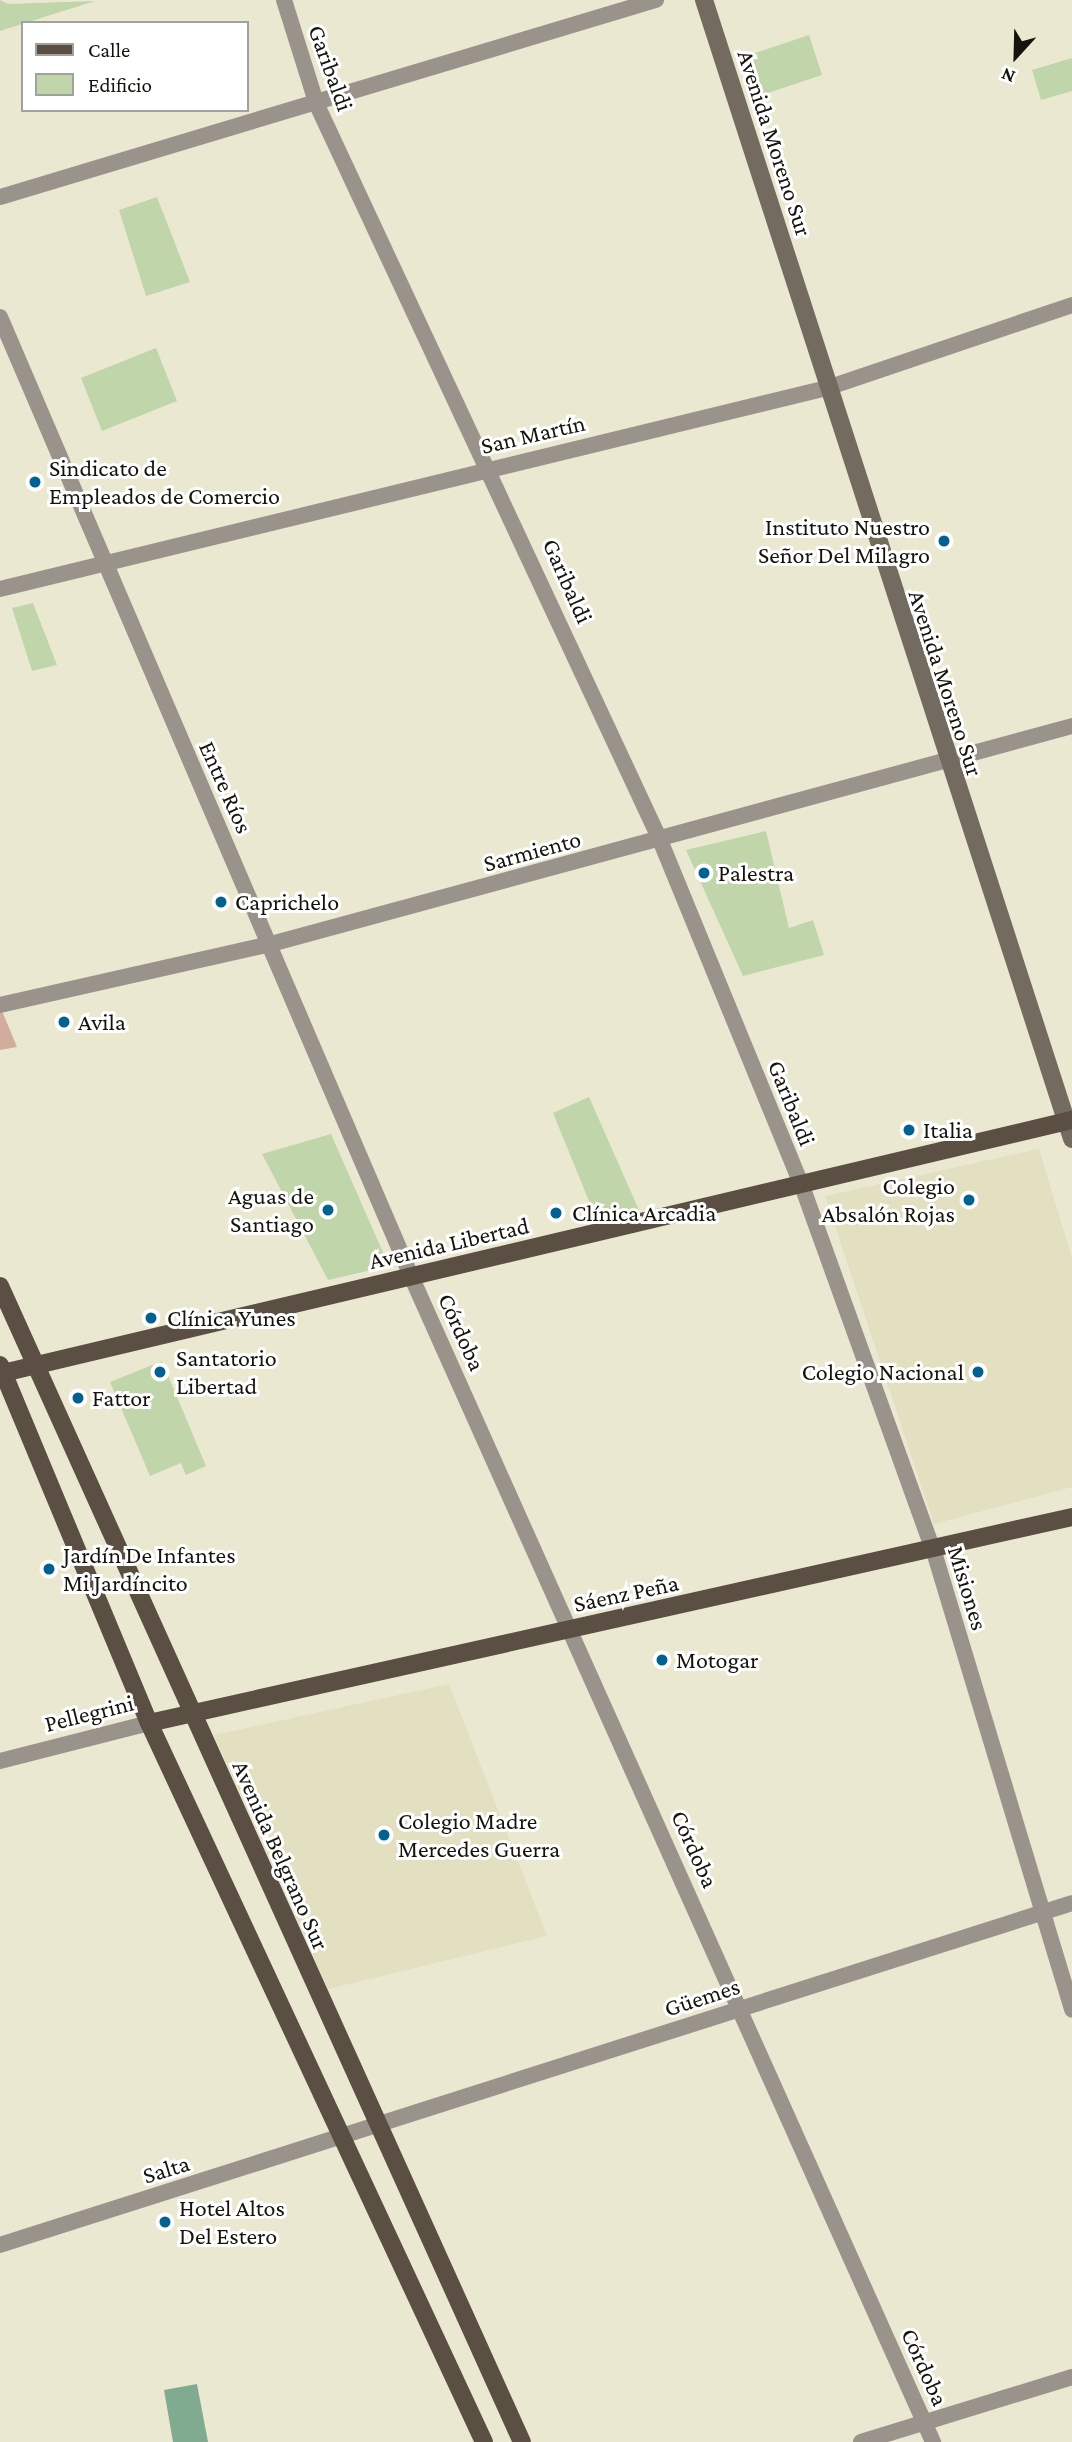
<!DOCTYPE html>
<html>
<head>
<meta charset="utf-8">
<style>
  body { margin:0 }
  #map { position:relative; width:1072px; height:2442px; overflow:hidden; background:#ebe8d2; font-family:"Crimson Pro",serif }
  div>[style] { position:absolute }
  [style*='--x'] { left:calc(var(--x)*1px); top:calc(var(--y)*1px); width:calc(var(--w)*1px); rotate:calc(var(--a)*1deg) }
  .built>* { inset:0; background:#e3dfc1 }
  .green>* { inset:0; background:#d2ad9d }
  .water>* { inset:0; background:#81ab90 }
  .building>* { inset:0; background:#c1d5ab }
  .street>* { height:16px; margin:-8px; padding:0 8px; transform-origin:8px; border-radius:8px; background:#9a938c }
  .secondary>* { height:18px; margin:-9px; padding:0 9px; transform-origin:9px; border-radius:9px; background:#746b60 }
  .primary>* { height:18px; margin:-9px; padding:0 9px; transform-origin:9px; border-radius:9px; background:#5a4f42 }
  .dots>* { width:19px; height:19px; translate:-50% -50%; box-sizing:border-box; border:4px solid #fff; border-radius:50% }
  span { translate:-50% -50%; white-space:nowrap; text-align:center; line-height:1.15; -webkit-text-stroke:6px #fff; paint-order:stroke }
  .street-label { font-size:24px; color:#15140c }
  .poi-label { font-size:24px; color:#15140c }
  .left { translate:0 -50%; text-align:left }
  .right { translate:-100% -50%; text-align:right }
  .legend { position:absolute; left:21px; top:21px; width:228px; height:91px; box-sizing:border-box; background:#fff; border:2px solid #a1a19e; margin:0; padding:9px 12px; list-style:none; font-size:21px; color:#15140c }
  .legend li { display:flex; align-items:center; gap:14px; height:35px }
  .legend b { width:35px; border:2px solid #a1a19e }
  .north { position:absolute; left:981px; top:21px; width:70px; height:70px; -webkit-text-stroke:5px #fff; paint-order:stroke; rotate:202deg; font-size:19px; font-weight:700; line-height:28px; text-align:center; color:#15140c }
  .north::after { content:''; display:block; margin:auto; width:24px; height:32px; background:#15140c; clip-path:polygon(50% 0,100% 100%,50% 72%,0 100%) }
</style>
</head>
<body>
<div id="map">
  <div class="built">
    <i style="clip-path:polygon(1039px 1149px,1072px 1258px,1072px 1487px,934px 1524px,825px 1196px)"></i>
    <i style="clip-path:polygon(449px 1684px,547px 1936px,328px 1989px,214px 1735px)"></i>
  </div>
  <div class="green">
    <i style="clip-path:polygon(0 1006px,17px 1047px,0 1050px)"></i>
  </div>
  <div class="water">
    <i style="clip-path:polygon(197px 2384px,208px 2442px,173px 2442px,164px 2390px)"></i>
  </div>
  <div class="building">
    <i style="clip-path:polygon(0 0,8px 4px,95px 1px,0 31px)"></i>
    <i style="clip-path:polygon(809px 35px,822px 75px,759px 96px,746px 56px)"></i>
    <i style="clip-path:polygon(1072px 58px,1072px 91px,1041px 100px,1032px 70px)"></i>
    <i style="clip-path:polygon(157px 197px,190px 282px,146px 296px,119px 210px)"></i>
    <i style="clip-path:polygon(156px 348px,177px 401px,102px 431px,81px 378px)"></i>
    <i style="clip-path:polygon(33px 603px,57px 665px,32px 671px,12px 608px)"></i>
    <i style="clip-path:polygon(766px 831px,789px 928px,813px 920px,824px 955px,743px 976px,686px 850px)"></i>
    <i style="clip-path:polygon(589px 1097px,639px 1210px,598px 1223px,553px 1113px)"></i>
    <i style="clip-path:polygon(331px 1134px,389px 1266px,328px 1280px,262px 1154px)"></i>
    <i style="clip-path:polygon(162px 1361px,206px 1466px,186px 1475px,181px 1463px,150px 1476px,110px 1382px)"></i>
  </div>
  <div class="street">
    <i style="--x:284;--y:0;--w:110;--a:72.6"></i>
    <i style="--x:317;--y:105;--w:811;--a:64.98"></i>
    <i style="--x:660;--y:840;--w:374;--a:67.7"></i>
    <i style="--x:802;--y:1186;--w:389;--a:70.2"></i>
    <i style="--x:934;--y:1552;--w:478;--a:73.2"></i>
    <i style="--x:0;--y:197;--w:685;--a:-16.72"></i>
    <i style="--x:0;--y:317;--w:1043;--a:66.8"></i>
    <i style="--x:411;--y:1276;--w:1278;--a:65.88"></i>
    <i style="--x:0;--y:589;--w:851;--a:-13.66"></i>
    <i style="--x:827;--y:388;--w:259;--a:-18.7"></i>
    <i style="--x:0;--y:1005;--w:278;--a:-12.7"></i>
    <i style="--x:271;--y:944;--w:830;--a:-15.22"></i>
    <i style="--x:0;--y:1761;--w:154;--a:-14.3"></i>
    <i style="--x:0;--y:2245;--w:1125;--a:-17.69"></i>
    <i style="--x:861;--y:2442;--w:221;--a:-17.1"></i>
  </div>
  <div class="secondary">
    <i style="--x:704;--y:0;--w:1197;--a:72.09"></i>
  </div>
  <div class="primary">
    <i style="--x:0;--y:1286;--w:1268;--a:65.7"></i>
    <i style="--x:0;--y:1365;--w:388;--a:67.4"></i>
    <i style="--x:149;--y:1723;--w:793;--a:65.02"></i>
    <i style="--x:3;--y:1373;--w:1099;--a:-13.32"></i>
    <i style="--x:149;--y:1723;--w:946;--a:-12.58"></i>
  </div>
  <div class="dots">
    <i style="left:35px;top:482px;background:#016191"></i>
    <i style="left:944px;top:541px;background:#016191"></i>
    <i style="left:704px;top:873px;background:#016191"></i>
    <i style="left:221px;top:902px;background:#016191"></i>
    <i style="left:64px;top:1022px;background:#016191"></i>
    <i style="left:909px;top:1130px;background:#016191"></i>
    <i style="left:969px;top:1200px;background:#016191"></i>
    <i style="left:328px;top:1210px;background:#016191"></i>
    <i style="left:556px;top:1213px;background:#016191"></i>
    <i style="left:151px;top:1318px;background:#016191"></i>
    <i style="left:160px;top:1372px;background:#016191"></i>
    <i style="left:978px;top:1372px;background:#016191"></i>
    <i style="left:78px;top:1398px;background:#016191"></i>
    <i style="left:49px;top:1569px;background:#016191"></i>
    <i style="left:662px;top:1660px;background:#016191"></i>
    <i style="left:384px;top:1835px;background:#016191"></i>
    <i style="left:165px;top:2222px;background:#016191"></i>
  </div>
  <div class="street-label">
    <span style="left:331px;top:68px;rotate:70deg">Garibaldi</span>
    <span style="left:775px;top:143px;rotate:72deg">Avenida Moreno Sur</span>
    <span style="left:533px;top:434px;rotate:-13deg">San Martín</span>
    <span style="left:568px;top:581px;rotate:66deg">Garibaldi</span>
    <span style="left:946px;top:683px;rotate:72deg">Avenida Moreno Sur</span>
    <span style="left:226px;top:787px;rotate:66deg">Entre Ríos</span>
    <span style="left:532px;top:851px;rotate:-15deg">Sarmiento</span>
    <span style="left:792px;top:1103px;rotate:68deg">Garibaldi</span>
    <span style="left:449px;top:1243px;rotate:-13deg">Avenida Libertad</span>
    <span style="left:462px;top:1332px;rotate:66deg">Córdoba</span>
    <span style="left:968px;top:1588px;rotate:73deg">Misiones</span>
    <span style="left:626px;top:1593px;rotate:-12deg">Sáenz Peña</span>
    <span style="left:89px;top:1713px;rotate:-14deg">Pellegrini</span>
    <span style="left:695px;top:1849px;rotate:66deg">Córdoba</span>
    <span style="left:281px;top:1855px;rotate:66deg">Avenida Belgrano Sur</span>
    <span style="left:702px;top:1997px;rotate:-18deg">Güemes</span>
    <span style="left:166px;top:2169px;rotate:-17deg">Salta</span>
    <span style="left:925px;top:2367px;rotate:66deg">Córdoba</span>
  </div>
  <div class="poi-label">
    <span class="left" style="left:49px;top:482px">Sindicato de<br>Empleados de Comercio</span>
    <span class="right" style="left:930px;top:541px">Instituto Nuestro<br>Señor Del Milagro</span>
    <span class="left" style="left:718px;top:873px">Palestra</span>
    <span class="left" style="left:235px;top:902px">Caprichelo</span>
    <span class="left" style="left:78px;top:1022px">Avila</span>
    <span class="left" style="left:923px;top:1130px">Italia</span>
    <span class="right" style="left:955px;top:1200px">Colegio<br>Absalón Rojas</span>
    <span class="right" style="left:314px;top:1210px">Aguas de<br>Santiago</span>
    <span class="left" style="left:572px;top:1213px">Clínica Arcadia</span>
    <span class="left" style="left:167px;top:1318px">Clínica Yunes</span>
    <span class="left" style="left:176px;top:1372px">Santatorio<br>Libertad</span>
    <span class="right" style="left:964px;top:1372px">Colegio Nacional</span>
    <span class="left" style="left:92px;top:1398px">Fattor</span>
    <span class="left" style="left:63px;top:1569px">Jardín De Infantes<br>Mi Jardíncito</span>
    <span class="left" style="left:676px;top:1660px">Motogar</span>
    <span class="left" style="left:398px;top:1835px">Colegio Madre<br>Mercedes Guerra</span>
    <span class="left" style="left:179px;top:2222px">Hotel Altos<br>Del Estero</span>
  </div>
  <ul class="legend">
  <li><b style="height:9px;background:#5a4f42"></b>Calle</li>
  <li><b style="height:19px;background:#c1d5ab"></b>Edificio</li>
  </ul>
  <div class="north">N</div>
</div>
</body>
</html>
